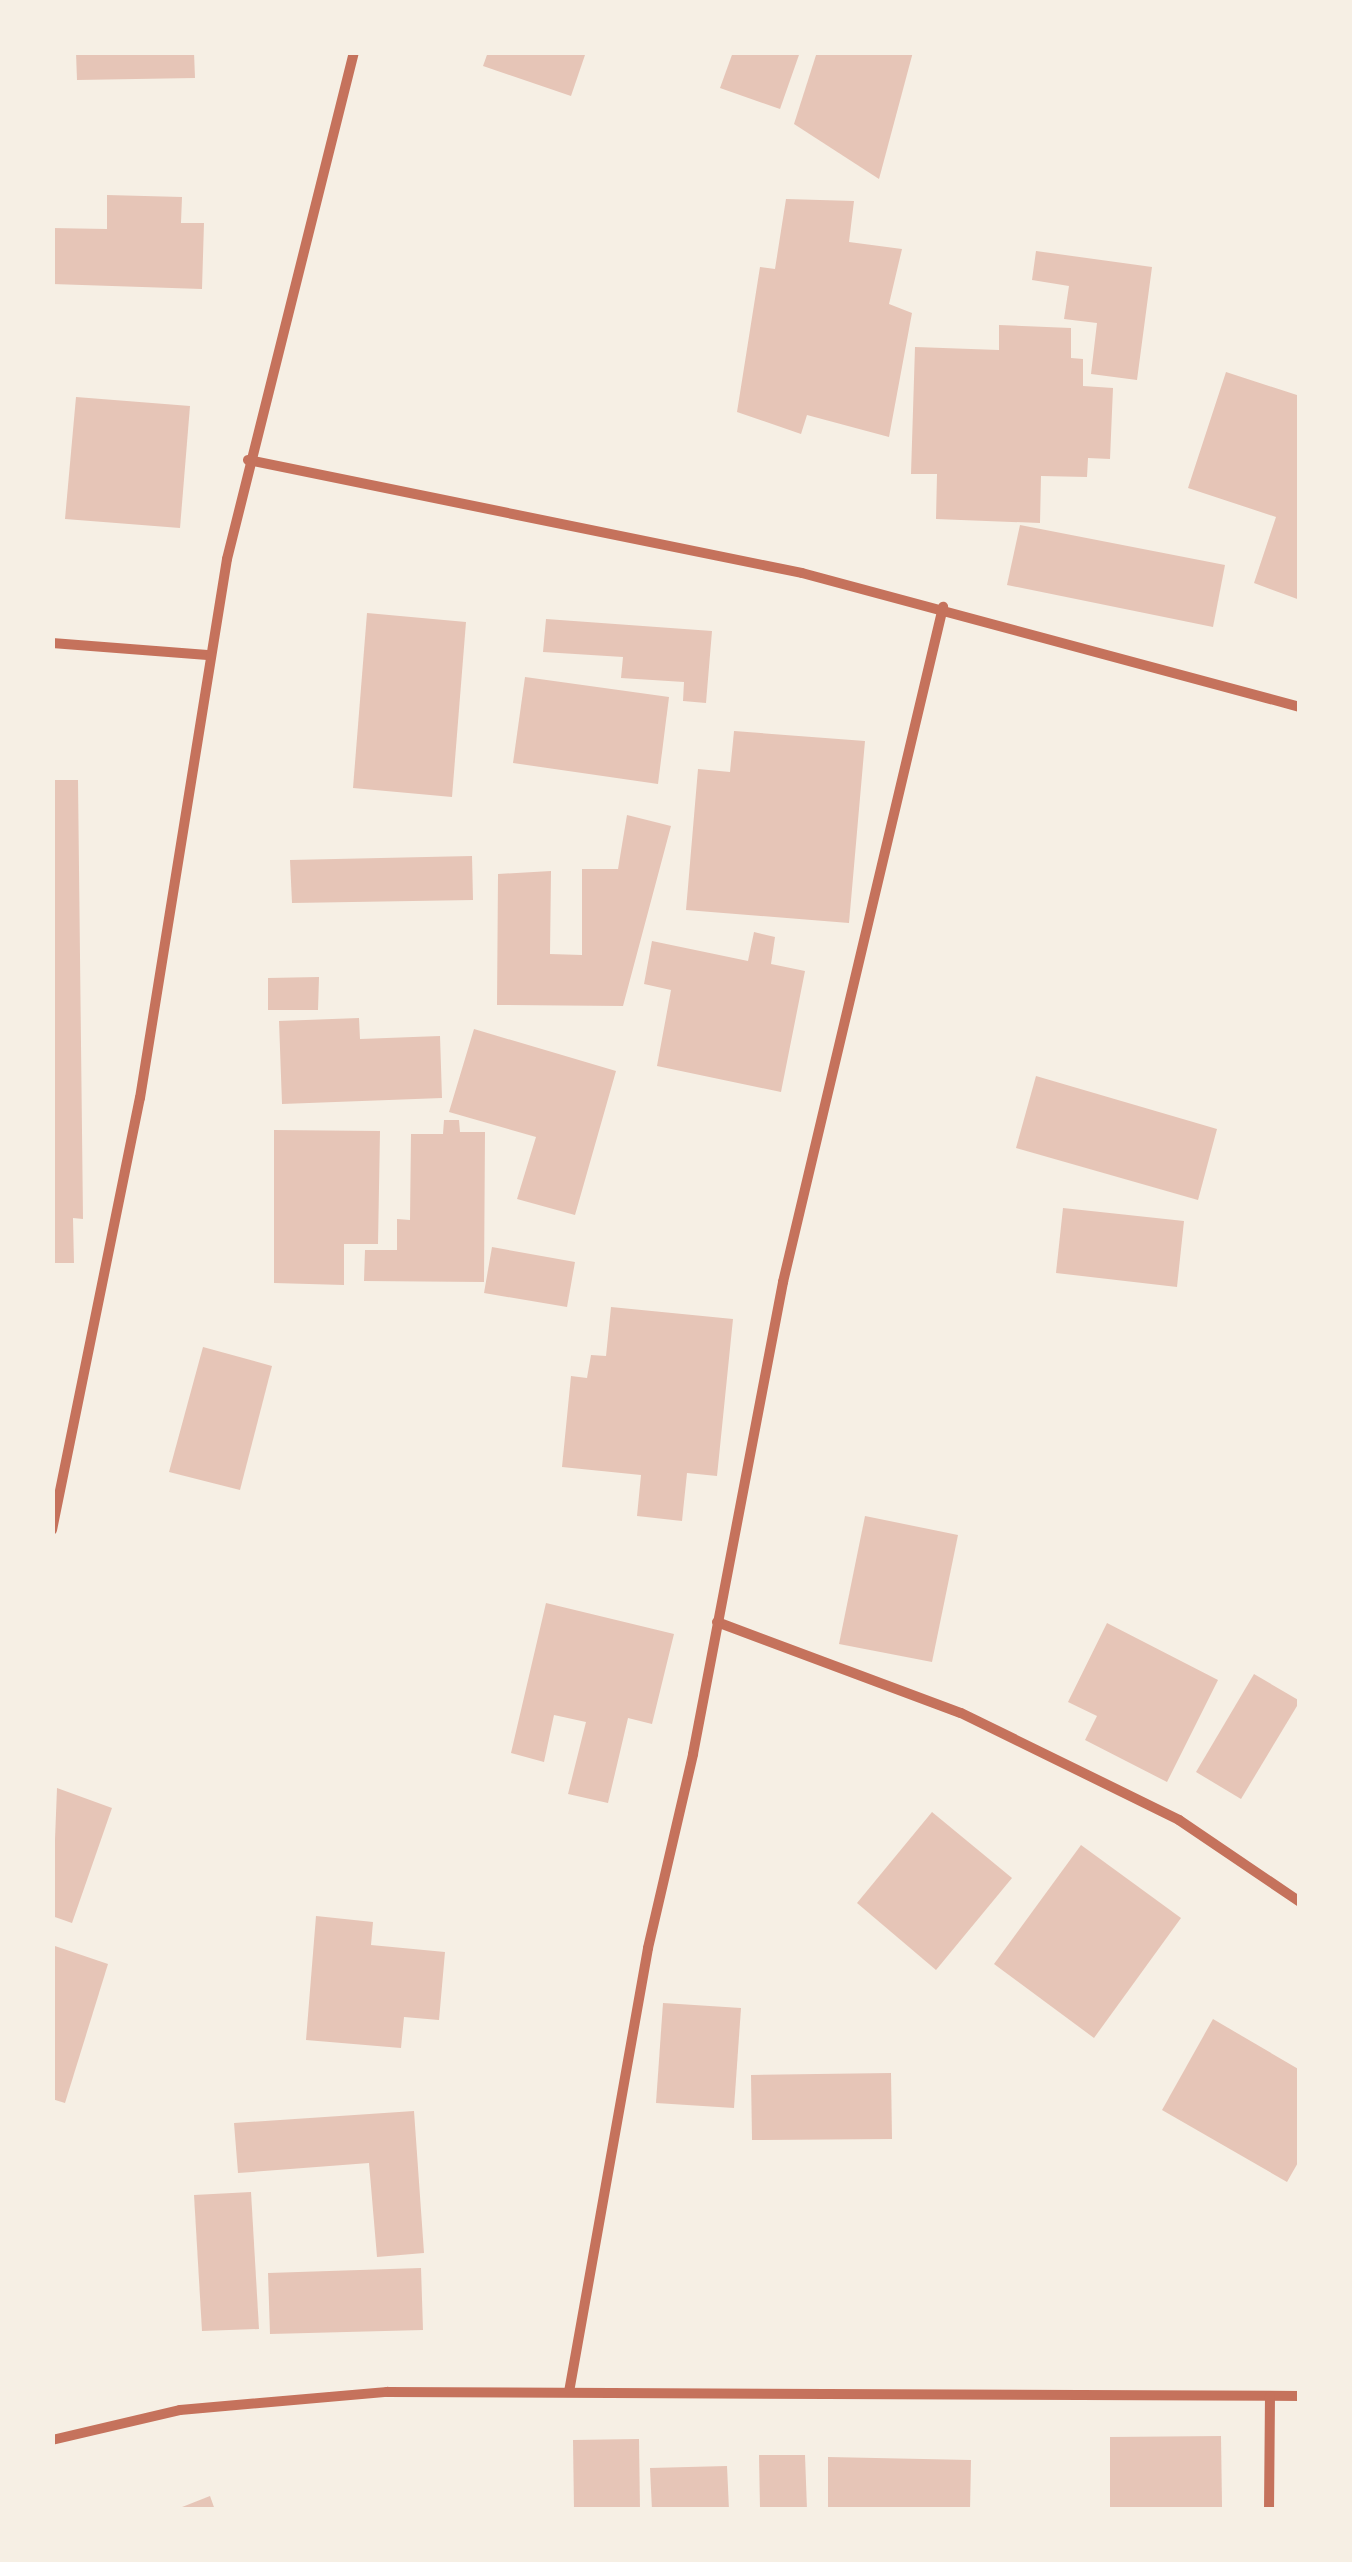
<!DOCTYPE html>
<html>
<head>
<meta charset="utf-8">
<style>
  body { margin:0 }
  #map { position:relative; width:1352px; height:2562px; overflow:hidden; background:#f6efe4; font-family:"Space Grotesk",sans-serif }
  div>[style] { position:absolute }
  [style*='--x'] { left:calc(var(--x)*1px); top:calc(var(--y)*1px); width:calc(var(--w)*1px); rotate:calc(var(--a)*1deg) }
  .building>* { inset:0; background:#e6c5b7 }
  .minor>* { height:10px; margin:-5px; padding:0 5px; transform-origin:5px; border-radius:5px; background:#c5725c }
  span { translate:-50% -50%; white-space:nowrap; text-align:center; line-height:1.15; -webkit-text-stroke:8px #f6efe4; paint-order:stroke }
  .frame { position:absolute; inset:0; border:55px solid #f6efe4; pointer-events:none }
</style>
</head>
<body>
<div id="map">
  <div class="building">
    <i style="clip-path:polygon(76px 52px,194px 52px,195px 78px,77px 80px)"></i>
    <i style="clip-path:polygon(488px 52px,586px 52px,571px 96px,483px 66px)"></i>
    <i style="clip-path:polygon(733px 52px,800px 52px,780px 109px,720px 88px)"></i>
    <i style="clip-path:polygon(817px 52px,913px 52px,879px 179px,794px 124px)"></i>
    <i style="clip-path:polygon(107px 195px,182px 197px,181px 223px,204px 223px,202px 289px,52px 284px,52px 228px,107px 229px)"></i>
    <i style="clip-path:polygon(786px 199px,854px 201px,849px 242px,902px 249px,889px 304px,912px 313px,889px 437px,807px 415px,801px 434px,737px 412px,760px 267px,775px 269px)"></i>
    <i style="clip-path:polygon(1036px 251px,1152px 267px,1137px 380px,1091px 374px,1097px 323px,1064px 319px,1069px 286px,1032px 280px)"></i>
    <i style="clip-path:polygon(999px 325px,1071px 328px,1071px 358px,1083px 359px,1083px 386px,1113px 388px,1110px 459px,1088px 458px,1087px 477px,1041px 476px,1040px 523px,936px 519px,937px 474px,911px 474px,915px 347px,999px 350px)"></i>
    <i style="clip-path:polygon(1226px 372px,1300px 396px,1300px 600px,1254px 583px,1276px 517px,1188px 488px)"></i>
    <i style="clip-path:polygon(76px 397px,190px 406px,180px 528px,65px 519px)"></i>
    <i style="clip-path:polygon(1020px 525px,1225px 565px,1213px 627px,1007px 585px)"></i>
    <i style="clip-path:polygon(367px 613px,466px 622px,452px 797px,353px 788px)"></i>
    <i style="clip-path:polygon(546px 619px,712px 631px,706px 703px,683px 701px,684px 682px,621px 678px,623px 657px,543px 652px)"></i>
    <i style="clip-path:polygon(525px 677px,669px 697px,658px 784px,513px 763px)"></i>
    <i style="clip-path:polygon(734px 731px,865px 741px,849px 923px,686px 910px,698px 769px,730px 772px)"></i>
    <i style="clip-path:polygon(52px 780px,78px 780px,83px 1219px,73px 1218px,74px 1263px,52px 1263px)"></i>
    <i style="clip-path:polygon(627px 815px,671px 826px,623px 1006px,497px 1005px,498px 874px,551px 871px,550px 954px,582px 955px,582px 869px,618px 869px)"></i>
    <i style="clip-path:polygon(472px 856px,473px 900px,292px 903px,290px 860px)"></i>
    <i style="clip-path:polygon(754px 932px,775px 937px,771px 964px,805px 971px,781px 1092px,657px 1066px,671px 990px,644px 984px,652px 941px,748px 961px)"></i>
    <i style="clip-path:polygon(319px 977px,318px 1010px,268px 1010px,268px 978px)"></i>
    <i style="clip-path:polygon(359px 1018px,360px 1039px,440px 1036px,442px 1098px,282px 1104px,279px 1021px)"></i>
    <i style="clip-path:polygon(474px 1029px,616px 1071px,575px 1215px,517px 1199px,536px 1137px,449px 1112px)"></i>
    <i style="clip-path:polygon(1036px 1076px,1217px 1129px,1198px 1200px,1016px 1148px)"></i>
    <i style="clip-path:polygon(444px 1120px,459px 1120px,460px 1132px,485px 1132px,484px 1282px,364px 1281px,365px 1250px,397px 1250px,397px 1219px,410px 1220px,411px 1134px,443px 1134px)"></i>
    <i style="clip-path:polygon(274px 1130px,380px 1131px,378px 1244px,344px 1244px,344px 1285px,274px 1283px)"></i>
    <i style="clip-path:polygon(1063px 1208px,1184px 1221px,1177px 1287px,1056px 1273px)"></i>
    <i style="clip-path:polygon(492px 1247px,575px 1262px,567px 1307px,484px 1293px)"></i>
    <i style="clip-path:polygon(611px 1307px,733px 1319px,717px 1476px,687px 1473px,682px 1521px,637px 1516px,641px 1475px,562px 1467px,571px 1376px,587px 1378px,591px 1355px,606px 1356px)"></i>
    <i style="clip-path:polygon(203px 1347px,272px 1366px,240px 1490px,169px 1472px)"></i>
    <i style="clip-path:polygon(865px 1516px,958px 1535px,932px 1662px,839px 1644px)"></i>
    <i style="clip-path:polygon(546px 1603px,674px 1634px,652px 1724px,628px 1718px,608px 1803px,568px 1794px,586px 1722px,554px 1715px,544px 1762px,511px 1753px)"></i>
    <i style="clip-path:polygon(1107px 1623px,1218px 1680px,1167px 1782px,1085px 1740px,1097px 1716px,1068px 1702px)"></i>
    <i style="clip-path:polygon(1254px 1674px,1300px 1701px,1241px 1799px,1196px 1772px)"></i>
    <i style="clip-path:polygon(57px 1788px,112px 1808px,72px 1923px,52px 1916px)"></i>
    <i style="clip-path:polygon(932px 1812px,1012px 1878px,936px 1970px,857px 1903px)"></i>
    <i style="clip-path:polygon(1081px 1845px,1181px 1918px,1094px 2038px,994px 1964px)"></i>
    <i style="clip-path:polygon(316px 1916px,373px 1922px,371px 1945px,445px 1952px,439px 2020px,404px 2017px,401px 2048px,306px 2040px)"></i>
    <i style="clip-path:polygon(52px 1945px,108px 1964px,65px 2103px,52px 2099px)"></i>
    <i style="clip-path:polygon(663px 2003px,741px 2008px,734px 2108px,656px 2103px)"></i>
    <i style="clip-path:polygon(1213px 2019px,1300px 2070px,1300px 2159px,1287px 2182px,1162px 2110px)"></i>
    <i style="clip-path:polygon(891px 2073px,892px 2139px,752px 2140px,751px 2075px)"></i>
    <i style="clip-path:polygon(414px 2111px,424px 2253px,377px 2257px,369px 2163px,238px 2173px,234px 2123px)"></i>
    <i style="clip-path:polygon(251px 2192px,259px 2329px,202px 2331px,194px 2195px)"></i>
    <i style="clip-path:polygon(421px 2268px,423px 2330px,270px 2334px,268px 2273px)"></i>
    <i style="clip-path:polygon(1221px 2436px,1222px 2507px,1110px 2508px,1110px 2437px)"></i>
    <i style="clip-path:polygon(639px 2439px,640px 2510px,574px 2510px,573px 2440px)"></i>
    <i style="clip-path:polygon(759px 2455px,805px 2455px,807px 2510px,760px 2510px)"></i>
    <i style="clip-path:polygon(828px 2457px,971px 2460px,970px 2510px,828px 2510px)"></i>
    <i style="clip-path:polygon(727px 2466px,729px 2510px,652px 2510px,650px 2468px)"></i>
    <i style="clip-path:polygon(210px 2496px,215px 2510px,177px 2510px,177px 2509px)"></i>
  </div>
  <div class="minor">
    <i style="--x:248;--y:460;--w:565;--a:11.53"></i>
    <i style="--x:802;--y:573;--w:516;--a:15.06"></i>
    <i style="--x:52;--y:643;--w:156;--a:4.4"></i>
    <i style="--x:52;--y:1530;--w:441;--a:-78.5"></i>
    <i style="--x:140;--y:1098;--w:546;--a:-80.83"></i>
    <i style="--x:227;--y:559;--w:523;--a:-75.94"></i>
    <i style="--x:717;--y:1622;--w:260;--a:20.5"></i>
    <i style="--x:961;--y:1713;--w:243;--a:26.1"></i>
    <i style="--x:1179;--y:1820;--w:146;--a:34.1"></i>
    <i style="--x:569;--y:2392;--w:451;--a:-79.9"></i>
    <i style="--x:648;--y:1948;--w:199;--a:-76.9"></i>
    <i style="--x:693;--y:1754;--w:481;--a:-79.2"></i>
    <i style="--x:783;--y:1282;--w:694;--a:-76.66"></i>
    <i style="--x:52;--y:2440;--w:131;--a:-13.2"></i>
    <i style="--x:180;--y:2410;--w:208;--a:-5"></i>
    <i style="--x:387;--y:2392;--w:913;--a:0.25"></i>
    <i style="--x:1269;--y:2510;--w:114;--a:-89.5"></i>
  </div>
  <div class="frame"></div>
</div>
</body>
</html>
